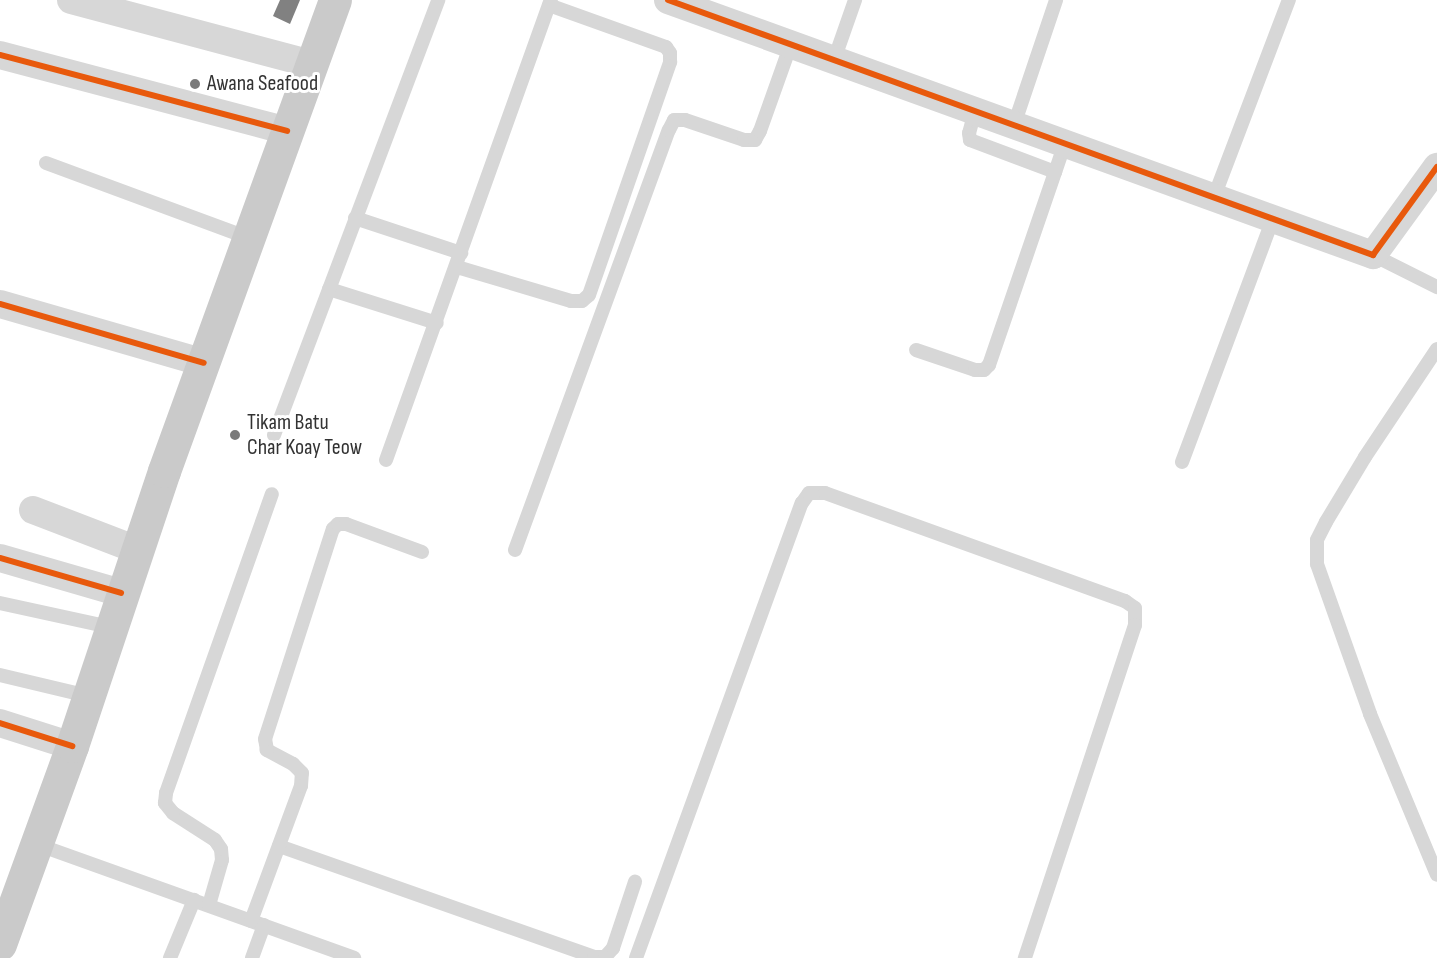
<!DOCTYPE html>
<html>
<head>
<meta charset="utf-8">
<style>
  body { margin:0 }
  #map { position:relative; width:1437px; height:958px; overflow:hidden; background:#fff; font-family:"Sofia Sans Condensed",sans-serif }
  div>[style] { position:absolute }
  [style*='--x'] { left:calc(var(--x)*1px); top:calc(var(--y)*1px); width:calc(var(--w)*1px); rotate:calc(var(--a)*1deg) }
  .building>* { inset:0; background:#818181 }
  .lane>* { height:14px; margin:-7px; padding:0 7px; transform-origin:7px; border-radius:7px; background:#d7d7d7 }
  .street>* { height:28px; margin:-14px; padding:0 14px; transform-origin:14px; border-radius:14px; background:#d7d7d7 }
  .primary>* { height:33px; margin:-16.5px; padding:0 16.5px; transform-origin:16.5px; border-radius:16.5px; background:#cacaca }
  .cycleway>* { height:6px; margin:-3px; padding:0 3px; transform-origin:3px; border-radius:3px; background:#e8590c }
  .dots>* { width:16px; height:16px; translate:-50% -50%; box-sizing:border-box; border:3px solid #fff; border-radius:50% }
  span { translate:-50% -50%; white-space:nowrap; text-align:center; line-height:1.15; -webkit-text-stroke:6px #fff; paint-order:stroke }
  .poi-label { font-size:22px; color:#333 }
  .left { translate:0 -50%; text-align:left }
</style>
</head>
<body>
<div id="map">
  <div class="building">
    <i style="clip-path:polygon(280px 0,300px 0,290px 24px,273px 16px)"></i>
  </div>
  <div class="lane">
    <i style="--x:834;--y:60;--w:64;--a:-70.7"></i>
    <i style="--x:975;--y:111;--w:23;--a:105"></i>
    <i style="--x:969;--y:133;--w:7;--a:82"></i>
    <i style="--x:970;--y:140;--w:91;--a:20.6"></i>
    <i style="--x:1014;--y:125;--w:132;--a:-71.4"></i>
    <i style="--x:46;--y:163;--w:216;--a:20.3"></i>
    <i style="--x:1214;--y:197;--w:211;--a:-69.2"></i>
    <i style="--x:355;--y:218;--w:112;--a:18.3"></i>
    <i style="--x:1373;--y:255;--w:72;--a:26.6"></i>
    <i style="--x:457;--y:267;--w:119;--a:16.6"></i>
    <i style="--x:571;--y:301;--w:11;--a:0"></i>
    <i style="--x:582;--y:301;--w:9;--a:-41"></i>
    <i style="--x:589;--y:295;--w:247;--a:-70.8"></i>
    <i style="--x:670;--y:62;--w:9;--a:-90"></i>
    <i style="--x:670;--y:53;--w:7;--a:-124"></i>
    <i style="--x:666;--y:47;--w:124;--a:-160.3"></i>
    <i style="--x:329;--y:289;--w:113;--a:17.5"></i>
    <i style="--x:1437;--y:349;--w:130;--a:123.7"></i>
    <i style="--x:1365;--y:457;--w:76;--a:121"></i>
    <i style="--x:1326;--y:522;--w:20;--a:117"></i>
    <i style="--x:1317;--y:540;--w:24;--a:90"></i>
    <i style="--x:1317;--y:564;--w:159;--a:70.5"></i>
    <i style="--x:1370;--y:714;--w:174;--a:67.4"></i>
    <i style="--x:916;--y:350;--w:62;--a:18.7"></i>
    <i style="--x:975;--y:370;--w:9;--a:0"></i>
    <i style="--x:984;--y:370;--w:7;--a:-45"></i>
    <i style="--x:989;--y:365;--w:235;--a:-71.1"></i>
    <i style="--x:274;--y:435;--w:465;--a:-69.3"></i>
    <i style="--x:386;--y:460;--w:489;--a:-70.3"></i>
    <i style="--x:1182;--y:462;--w:259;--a:-69.5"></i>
    <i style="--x:515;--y:550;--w:447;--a:-69.9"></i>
    <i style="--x:669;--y:130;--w:11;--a:-63"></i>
    <i style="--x:674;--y:120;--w:11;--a:0"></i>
    <i style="--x:685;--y:120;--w:62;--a:18.7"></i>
    <i style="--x:744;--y:140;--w:11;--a:0"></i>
    <i style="--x:755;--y:140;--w:10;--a:-61"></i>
    <i style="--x:760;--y:131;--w:92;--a:-70.4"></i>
    <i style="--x:0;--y:603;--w:113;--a:12.3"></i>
    <i style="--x:0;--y:675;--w:90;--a:13.4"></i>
    <i style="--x:36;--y:844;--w:338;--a:19.7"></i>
    <i style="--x:279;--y:846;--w:334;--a:19.4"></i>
    <i style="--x:594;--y:957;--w:11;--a:0"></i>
    <i style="--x:605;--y:957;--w:12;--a:-48"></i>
    <i style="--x:613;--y:948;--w:70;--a:-71.6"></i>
    <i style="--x:209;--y:905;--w:47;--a:-73.9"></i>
    <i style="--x:222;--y:860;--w:11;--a:-95"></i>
    <i style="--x:221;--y:849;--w:11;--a:-124"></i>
    <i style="--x:215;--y:840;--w:50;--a:-147.3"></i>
    <i style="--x:173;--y:813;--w:13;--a:-129"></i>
    <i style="--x:165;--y:803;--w:10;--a:-84"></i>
    <i style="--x:166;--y:793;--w:317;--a:-70.5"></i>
    <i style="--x:251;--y:921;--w:144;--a:-69.7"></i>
    <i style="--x:301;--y:786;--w:13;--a:-86"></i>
    <i style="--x:302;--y:773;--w:13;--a:-135"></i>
    <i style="--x:293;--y:764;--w:30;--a:-152"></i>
    <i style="--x:267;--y:750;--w:11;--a:-100"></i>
    <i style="--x:265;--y:739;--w:221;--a:-72.1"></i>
    <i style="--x:333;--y:529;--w:7;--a:-45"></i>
    <i style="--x:338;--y:524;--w:8;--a:0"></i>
    <i style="--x:346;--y:524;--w:81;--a:20.2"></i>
    <i style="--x:170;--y:958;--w:63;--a:-67.5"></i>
    <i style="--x:252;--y:958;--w:35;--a:-70"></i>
    <i style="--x:636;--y:958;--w:484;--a:-70"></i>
    <i style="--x:802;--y:503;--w:12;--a:-55"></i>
    <i style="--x:809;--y:493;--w:16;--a:0"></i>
    <i style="--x:825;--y:493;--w:319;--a:19.8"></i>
    <i style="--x:1125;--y:601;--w:12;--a:35"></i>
    <i style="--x:1135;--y:608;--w:17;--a:90"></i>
    <i style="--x:1135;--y:625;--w:351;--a:108.3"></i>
  </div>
  <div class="street">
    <i style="--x:71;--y:0;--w:248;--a:14.9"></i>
    <i style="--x:668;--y:0;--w:750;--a:19.89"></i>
    <i style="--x:1373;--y:255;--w:109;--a:-54"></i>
    <i style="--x:0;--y:55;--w:297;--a:14.8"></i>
    <i style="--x:0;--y:304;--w:212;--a:16.1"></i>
    <i style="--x:33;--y:510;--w:111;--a:21"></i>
    <i style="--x:0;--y:558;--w:126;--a:16.1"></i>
    <i style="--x:0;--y:723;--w:76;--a:17.7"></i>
  </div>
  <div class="primary">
    <i style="--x:0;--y:944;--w:211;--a:-70"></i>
    <i style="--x:72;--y:746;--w:290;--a:-71.5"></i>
    <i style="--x:164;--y:471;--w:501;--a:-70.05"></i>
  </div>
  <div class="cycleway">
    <i style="--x:668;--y:0;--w:750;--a:19.89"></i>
    <i style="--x:1373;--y:255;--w:109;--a:-54"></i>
    <i style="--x:0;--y:55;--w:297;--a:14.8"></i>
    <i style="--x:0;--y:304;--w:212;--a:16.1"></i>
    <i style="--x:0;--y:558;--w:126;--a:16.1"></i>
    <i style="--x:0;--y:723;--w:76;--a:17.7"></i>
  </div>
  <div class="dots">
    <i style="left:195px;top:84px;background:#7a7a7a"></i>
    <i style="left:235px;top:435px;background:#7a7a7a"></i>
  </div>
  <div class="poi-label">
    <span class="left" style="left:207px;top:84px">Awana Seafood</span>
    <span class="left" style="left:247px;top:435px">Tikam Batu<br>Char Koay Teow</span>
  </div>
</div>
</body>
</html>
